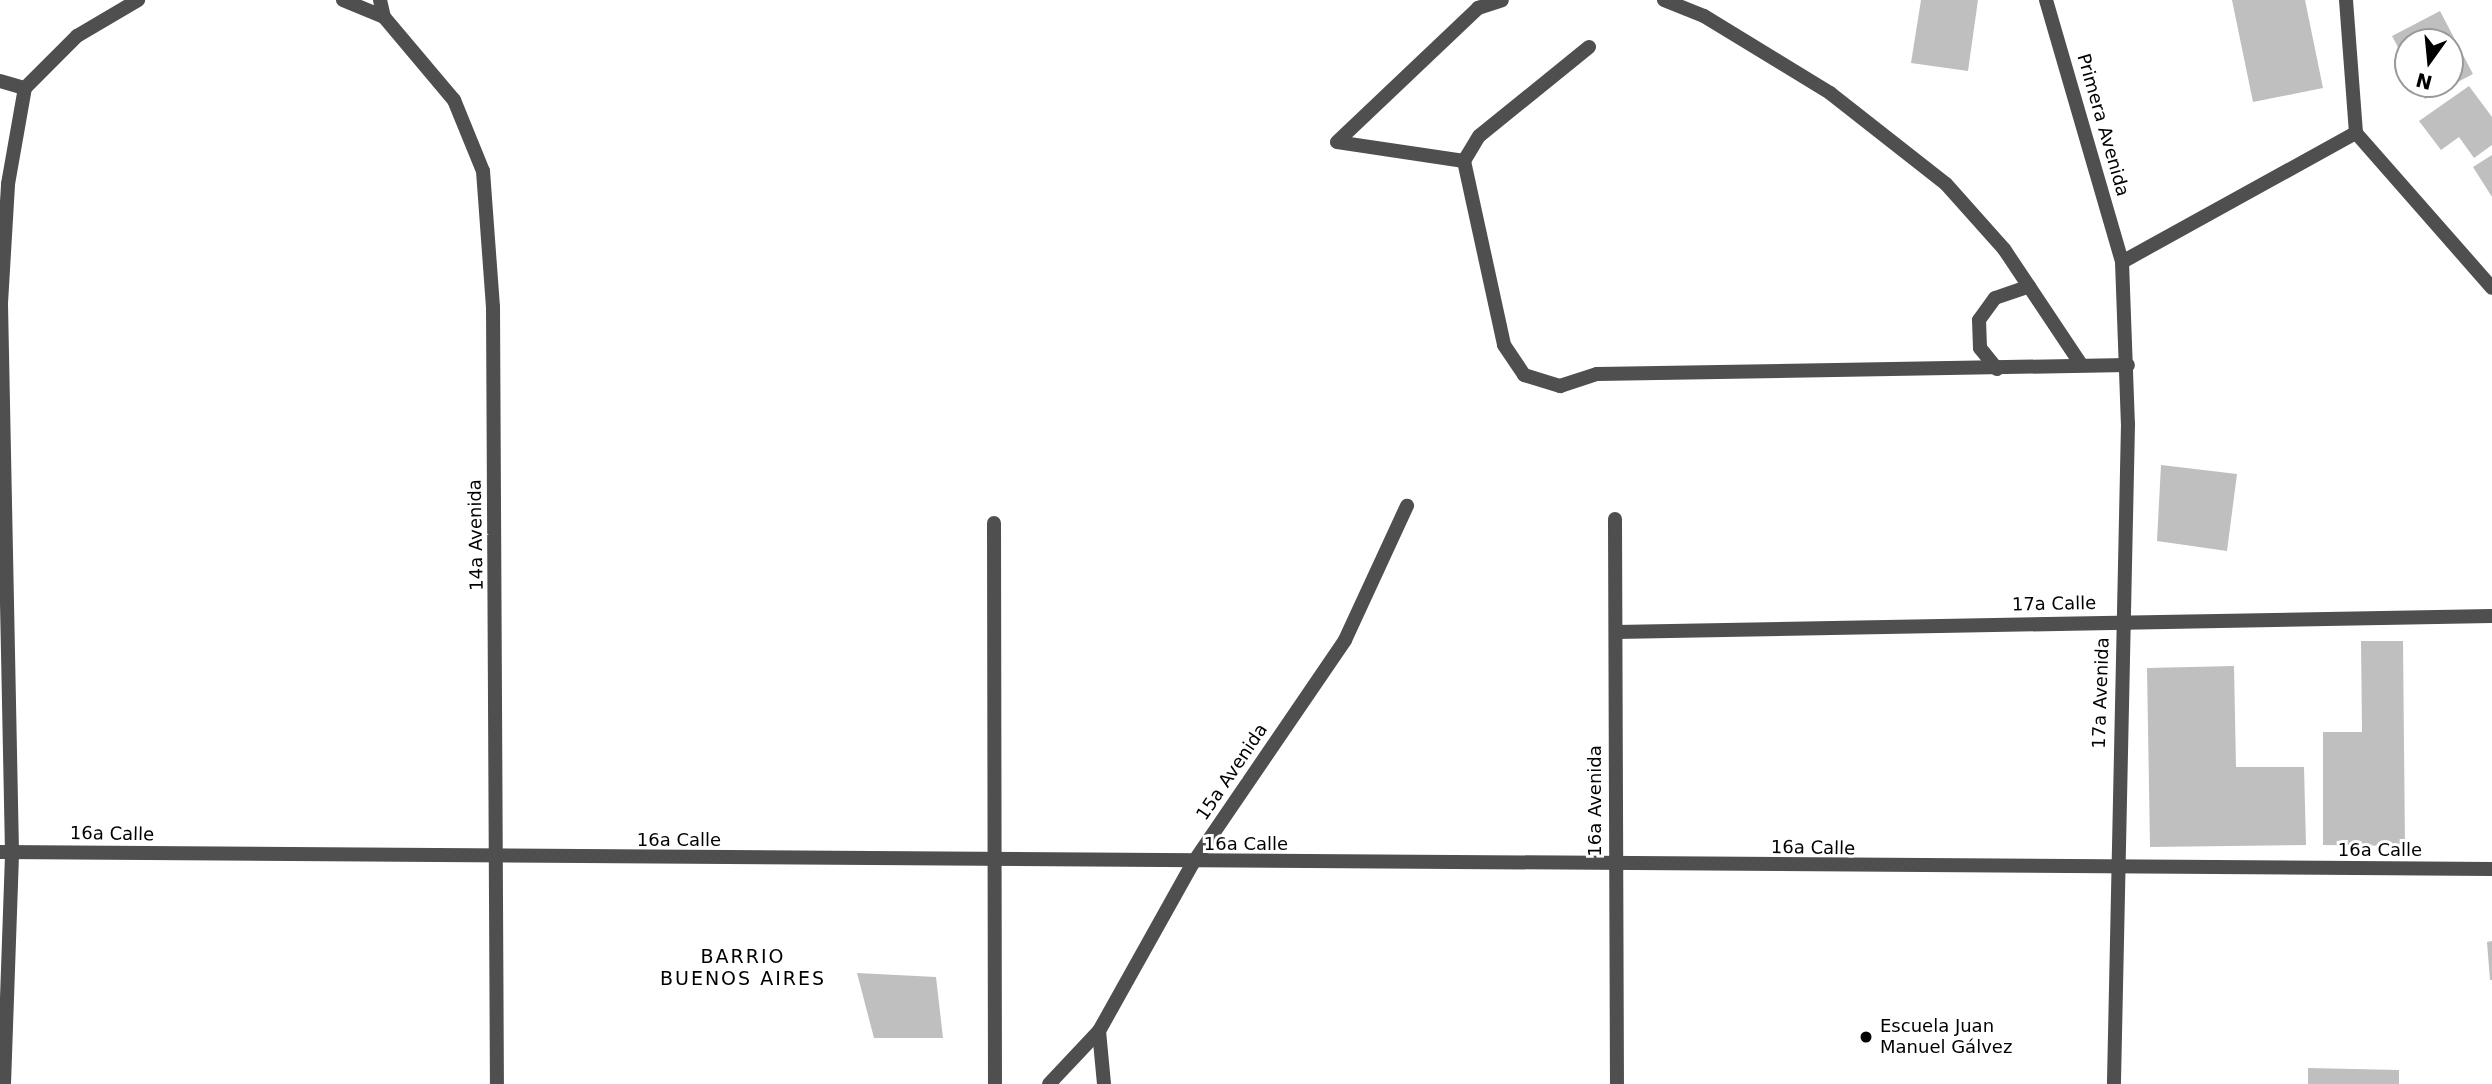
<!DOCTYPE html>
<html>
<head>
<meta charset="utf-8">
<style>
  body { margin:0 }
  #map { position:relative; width:2492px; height:1084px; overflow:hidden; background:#fff; font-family:"DejaVu Sans",sans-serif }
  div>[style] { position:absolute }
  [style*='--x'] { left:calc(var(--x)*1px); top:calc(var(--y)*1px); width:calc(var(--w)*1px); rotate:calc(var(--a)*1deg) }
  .building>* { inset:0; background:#bfbfbf }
  .service>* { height:14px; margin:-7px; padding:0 7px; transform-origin:7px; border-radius:7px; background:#4f4f4f }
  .minor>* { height:14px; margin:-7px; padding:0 7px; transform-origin:7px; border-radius:7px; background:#4f4f4f }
  .dots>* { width:19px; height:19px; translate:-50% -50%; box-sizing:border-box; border:4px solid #fff; border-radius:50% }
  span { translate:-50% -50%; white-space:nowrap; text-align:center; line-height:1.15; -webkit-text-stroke:6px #fff; paint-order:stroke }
  .street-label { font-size:18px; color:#000 }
  .poi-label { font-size:18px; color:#000 }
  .left { translate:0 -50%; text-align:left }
  .neighbourhood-label { font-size:19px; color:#000; letter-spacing:2px }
  .north { position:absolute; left:2394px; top:28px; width:70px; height:70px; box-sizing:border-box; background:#fff; border:2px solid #999; border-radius:50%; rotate:195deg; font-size:19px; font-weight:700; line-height:28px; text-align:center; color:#000 }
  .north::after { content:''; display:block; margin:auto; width:24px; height:32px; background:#000; clip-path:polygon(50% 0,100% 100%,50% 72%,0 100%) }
</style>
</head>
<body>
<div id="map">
  <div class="building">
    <i style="clip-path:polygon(1921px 0,1978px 0,1968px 71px,1911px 63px)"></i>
    <i style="clip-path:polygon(2232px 0,2305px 0,2323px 88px,2253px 102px)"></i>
    <i style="clip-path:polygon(2440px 11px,2473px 74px,2425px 99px,2418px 84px,2450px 84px,2450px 42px,2408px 42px,2408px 66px,2392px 36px)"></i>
    <i style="clip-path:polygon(2469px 86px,2492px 117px,2492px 145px,2474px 158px,2459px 137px,2441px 150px,2419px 121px)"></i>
    <i style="clip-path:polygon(2492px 155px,2492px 197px,2473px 167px)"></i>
    <i style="clip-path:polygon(2161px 465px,2237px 474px,2227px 551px,2157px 541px)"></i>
    <i style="clip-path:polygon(2361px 641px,2403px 641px,2405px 846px,2323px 845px,2323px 732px,2362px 732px)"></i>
    <i style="clip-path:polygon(2234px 666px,2236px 767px,2304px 767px,2306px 845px,2150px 847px,2147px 668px)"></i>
    <i style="clip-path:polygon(2492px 941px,2492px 980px,2490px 980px,2487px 942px)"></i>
    <i style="clip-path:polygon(857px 973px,936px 977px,943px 1038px,874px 1038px)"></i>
    <i style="clip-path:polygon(2308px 1068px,2399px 1070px,2399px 1084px,2308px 1084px)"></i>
  </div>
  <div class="service">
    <i style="--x:1664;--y:0;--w:43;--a:21.8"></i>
    <i style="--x:1704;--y:16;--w:148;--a:31.4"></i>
    <i style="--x:1830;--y:93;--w:147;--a:38.1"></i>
    <i style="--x:1946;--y:184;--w:87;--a:48.3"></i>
    <i style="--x:2004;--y:249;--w:137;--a:56.3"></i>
    <i style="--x:1589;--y:47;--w:141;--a:141"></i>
    <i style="--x:1479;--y:136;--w:29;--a:121"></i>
    <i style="--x:1464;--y:161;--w:188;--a:77.7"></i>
    <i style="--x:1504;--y:345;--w:36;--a:56"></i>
    <i style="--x:1524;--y:375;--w:38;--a:17"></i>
    <i style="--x:1560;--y:386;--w:39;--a:-18"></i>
    <i style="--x:1597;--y:374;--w:531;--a:-0.97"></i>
    <i style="--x:1464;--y:161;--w:128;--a:-171.5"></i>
    <i style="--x:1337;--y:142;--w:195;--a:-43.5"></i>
    <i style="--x:1478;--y:8;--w:25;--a:-18"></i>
    <i style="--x:1997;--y:369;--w:27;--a:-129"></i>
    <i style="--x:1980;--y:348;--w:28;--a:-92"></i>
    <i style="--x:1979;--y:320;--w:27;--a:-54"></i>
    <i style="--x:1995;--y:298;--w:36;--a:-19"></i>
  </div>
  <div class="minor">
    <i style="--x:343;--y:0;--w:44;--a:22.5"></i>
    <i style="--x:380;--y:0;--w:17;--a:77"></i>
    <i style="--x:384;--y:17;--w:109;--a:49.9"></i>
    <i style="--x:454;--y:100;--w:77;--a:67.8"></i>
    <i style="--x:483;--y:171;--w:136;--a:85.8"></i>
    <i style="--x:493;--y:307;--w:777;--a:89.71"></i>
    <i style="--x:2046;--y:0;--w:273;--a:73.8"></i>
    <i style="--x:2122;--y:262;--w:162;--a:87.9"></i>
    <i style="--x:2128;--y:424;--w:660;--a:91.22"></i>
    <i style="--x:2346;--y:0;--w:133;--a:85.7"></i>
    <i style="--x:2356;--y:133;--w:206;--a:48.7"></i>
    <i style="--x:0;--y:81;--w:26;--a:16"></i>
    <i style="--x:2122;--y:262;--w:267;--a:-28.9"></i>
    <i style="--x:1615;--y:519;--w:565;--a:89.8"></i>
    <i style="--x:994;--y:523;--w:561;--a:89.9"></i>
    <i style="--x:1616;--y:632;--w:876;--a:-1.05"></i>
    <i style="--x:0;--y:852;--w:2492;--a:0.39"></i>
    <i style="--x:1099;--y:1031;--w:53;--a:84.6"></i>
    <i style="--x:4;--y:1084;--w:232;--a:-88"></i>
    <i style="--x:12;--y:852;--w:549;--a:-91.15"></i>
    <i style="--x:1;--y:303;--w:119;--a:-86.6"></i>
    <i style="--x:8;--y:184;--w:97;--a:-80"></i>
    <i style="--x:25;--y:88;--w:74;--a:-45"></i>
    <i style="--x:77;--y:36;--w:71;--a:-30.5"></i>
    <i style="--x:1049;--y:1084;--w:73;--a:-46.7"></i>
    <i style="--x:1099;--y:1031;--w:193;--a:-60.8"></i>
    <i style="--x:1193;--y:863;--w:270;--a:-55.7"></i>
    <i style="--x:1345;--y:640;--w:148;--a:-65.2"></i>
  </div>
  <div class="dots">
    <i style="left:1866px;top:1037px;background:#000"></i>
  </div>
  <div class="street-label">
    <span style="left:2103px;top:125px;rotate:74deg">Primera Avenida</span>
    <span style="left:476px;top:535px;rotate:-91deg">14a Avenida</span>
    <span style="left:2054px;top:604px;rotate:-1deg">17a Calle</span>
    <span style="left:2101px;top:693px;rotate:-88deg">17a Avenida</span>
    <span style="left:1232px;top:772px;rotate:-56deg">15a Avenida</span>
    <span style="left:1595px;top:801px;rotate:-90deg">16a Avenida</span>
    <span style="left:112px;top:834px;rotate:1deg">16a Calle</span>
    <span style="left:679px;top:840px">16a Calle</span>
    <span style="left:1246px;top:844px">16a Calle</span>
    <span style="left:1813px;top:848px;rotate:1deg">16a Calle</span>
    <span style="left:2380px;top:850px">16a Calle</span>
  </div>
  <div class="poi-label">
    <span class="left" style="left:1880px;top:1037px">Escuela Juan<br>Manuel Gálvez</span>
  </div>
  <div class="neighbourhood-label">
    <span style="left:743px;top:968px">BARRIO<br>BUENOS AIRES</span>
  </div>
  <div class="north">N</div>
</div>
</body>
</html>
